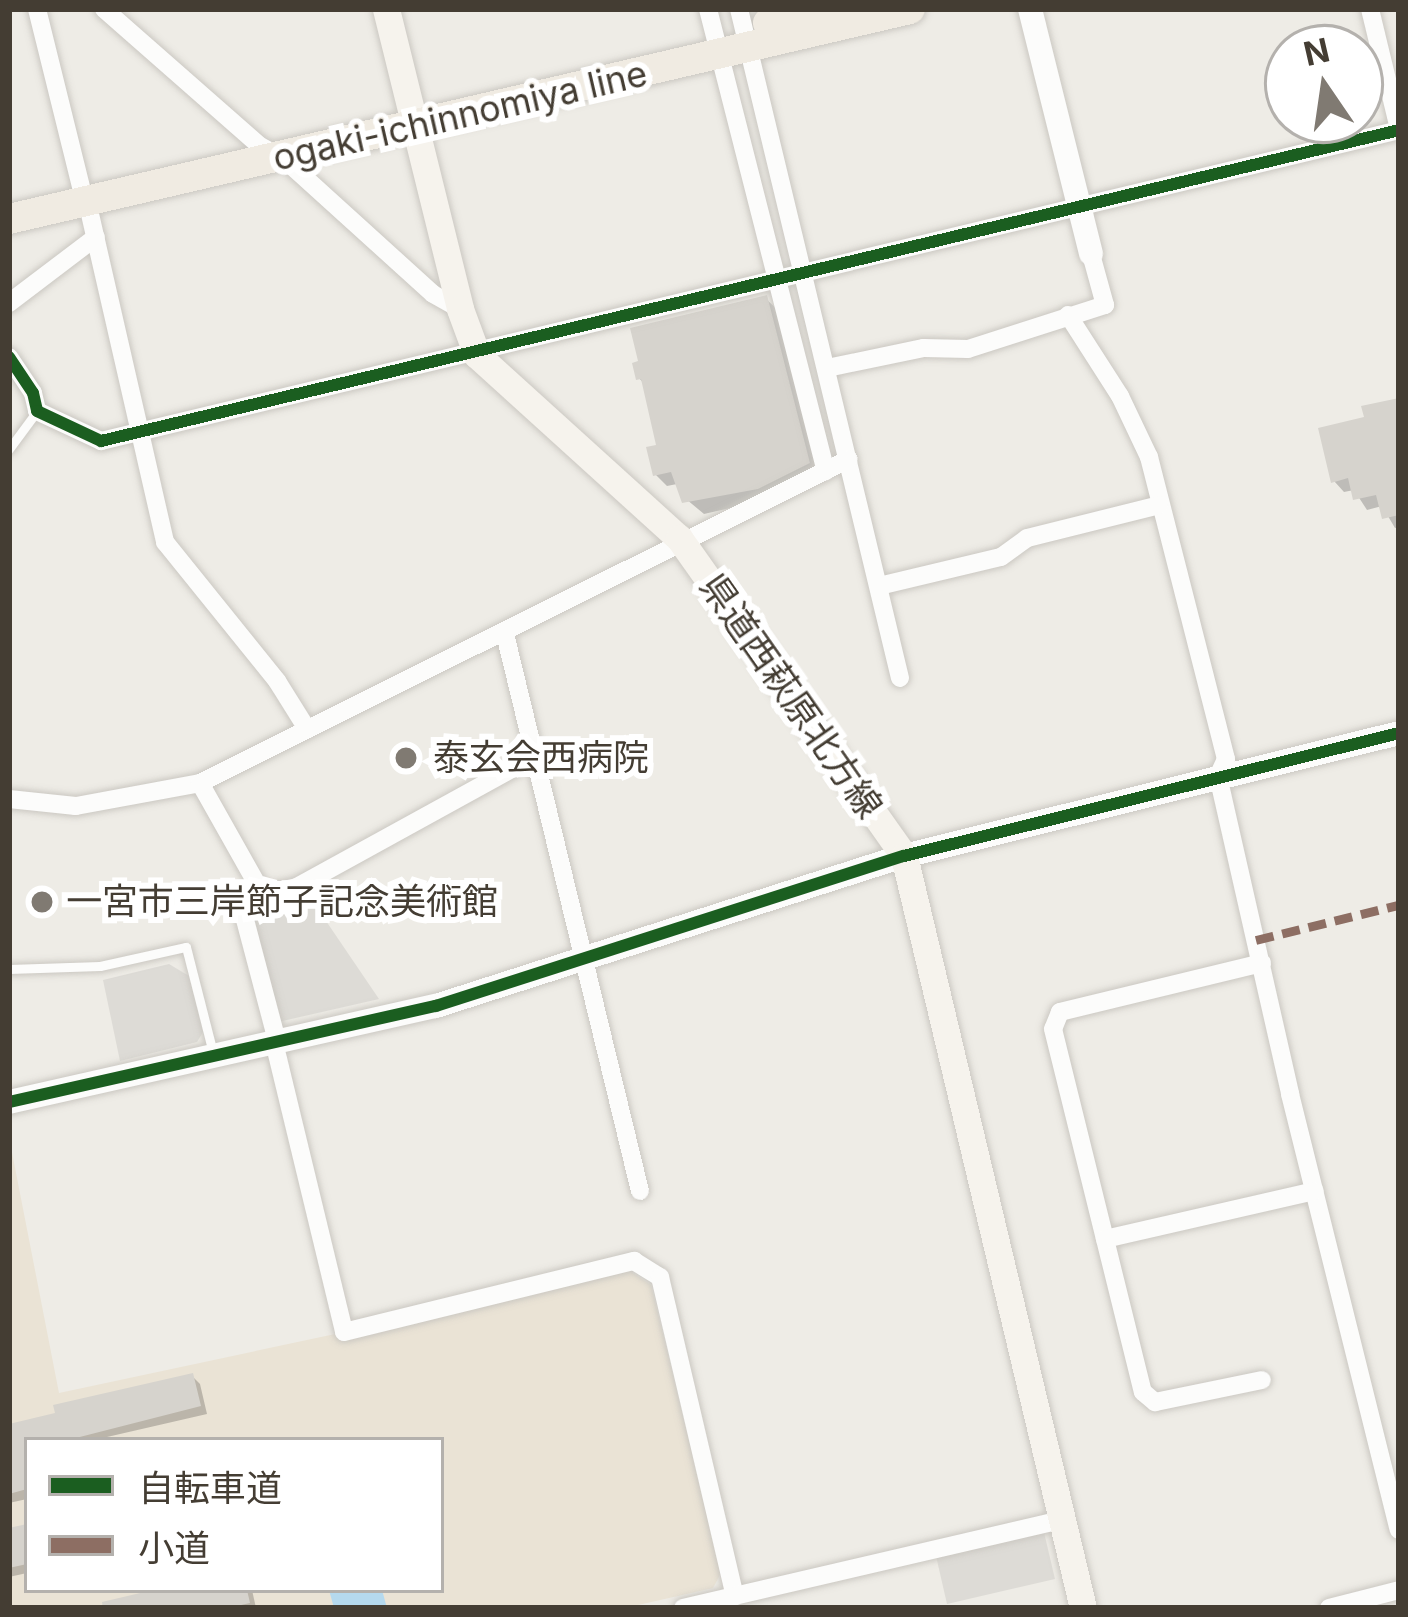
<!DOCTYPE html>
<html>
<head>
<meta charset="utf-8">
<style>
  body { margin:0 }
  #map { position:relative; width:1408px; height:1617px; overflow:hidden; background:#eeece6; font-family:Inter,"Noto Sans JP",sans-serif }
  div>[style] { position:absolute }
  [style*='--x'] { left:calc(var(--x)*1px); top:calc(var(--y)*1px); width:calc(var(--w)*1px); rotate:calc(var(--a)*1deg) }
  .education>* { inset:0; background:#eae3d5 }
  .parking>* { inset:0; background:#dddbd6 }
  .water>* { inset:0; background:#b5d9ee }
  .shadow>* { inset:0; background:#0003 }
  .building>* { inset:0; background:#d6d3cd }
  .roads { filter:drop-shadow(0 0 3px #cbc8c2) drop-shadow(0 0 3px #cbc8c2) }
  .service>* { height:9px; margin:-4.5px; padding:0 4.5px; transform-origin:4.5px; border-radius:4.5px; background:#fcfcfb }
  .minor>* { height:18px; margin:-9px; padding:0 9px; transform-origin:9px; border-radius:9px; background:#fcfcfb }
  .tertiary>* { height:24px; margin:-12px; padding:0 12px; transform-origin:12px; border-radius:12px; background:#fcfcfb }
  .secondary>* { height:27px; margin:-13.5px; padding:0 13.5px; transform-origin:13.5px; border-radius:13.5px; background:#f6f3ed }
  .primary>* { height:30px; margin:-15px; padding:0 15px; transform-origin:15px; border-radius:15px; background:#f0ebe2 }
  .quiet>* { height:9px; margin-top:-4.5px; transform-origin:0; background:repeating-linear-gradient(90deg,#8d6e63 0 18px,transparent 0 27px) }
  .cycleway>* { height:12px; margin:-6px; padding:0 6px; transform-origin:6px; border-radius:6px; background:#1b5e20 }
  .dots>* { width:33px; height:33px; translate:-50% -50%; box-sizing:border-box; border:6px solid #fff; border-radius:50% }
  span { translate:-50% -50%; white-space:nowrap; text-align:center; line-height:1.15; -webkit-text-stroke:12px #fff; paint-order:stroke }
  .street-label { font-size:36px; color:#443d33 }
  .poi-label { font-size:36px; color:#443d33 }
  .left { translate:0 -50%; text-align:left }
  .frame { position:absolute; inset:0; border:12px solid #443d33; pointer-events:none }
  .legend { position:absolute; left:24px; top:1437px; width:420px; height:156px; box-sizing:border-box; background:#fff; border:3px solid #b4b1ad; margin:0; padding:15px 21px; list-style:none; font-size:36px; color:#443d33 }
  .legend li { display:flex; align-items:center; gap:24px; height:60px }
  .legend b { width:60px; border:3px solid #b4b1ad }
  .north { position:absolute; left:1264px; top:24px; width:120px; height:120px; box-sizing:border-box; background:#fff; border:3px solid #b4b1ad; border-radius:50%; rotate:347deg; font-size:33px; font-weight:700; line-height:48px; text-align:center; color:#443d33 }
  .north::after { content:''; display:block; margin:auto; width:42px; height:54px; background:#807a72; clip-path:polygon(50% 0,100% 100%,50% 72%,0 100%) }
</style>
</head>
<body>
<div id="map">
  <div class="education">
    <i style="clip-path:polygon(evenodd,9px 1137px,59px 1393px,630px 1271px,651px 1285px,721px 1573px,713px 1588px,625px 1608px,9px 1608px,9px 1137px,27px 1440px,441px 1440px,441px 1590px,27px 1590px,27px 1440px)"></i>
  </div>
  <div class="parking">
    <i style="clip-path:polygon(305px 890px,379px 999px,278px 1022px,251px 911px)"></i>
    <i style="clip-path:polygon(169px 964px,189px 976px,203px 1032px,197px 1042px,120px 1061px,103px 980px)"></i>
    <i style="clip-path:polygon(1043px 1528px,1055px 1579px,947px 1604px,936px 1556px)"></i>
  </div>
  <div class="water">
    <i style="clip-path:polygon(329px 1590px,382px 1590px,387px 1608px,334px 1608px)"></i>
  </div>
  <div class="shadow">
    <i style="clip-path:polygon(766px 299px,778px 310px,820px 475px,770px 499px,704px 514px,680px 494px,677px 484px,667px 486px,656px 475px,660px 447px,646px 386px,639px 378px)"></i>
    <i style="clip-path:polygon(1399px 401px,1399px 527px,1395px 528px,1382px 506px,1367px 510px,1354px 490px,1344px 492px,1334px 481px,1368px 419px)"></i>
    <i style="clip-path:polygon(192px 1376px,200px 1384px,207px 1414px,94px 1440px,27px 1440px,27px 1499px,9px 1503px,9px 1427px)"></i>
    <i style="clip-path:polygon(27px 1527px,27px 1573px,9px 1577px,9px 1531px)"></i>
    <i style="clip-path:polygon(167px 1590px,252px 1590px,256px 1608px,89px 1608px)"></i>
  </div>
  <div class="building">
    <i style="clip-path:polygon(767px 295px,810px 463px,758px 489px,682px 503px,671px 472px,653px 476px,646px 447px,656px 445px,641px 379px,636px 380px,632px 363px,638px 361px,630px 328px)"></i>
    <i style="clip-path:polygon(1399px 398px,1399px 515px,1382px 519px,1376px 495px,1353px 500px,1348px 478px,1331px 483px,1318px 428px,1364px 417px,1361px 406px)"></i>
    <i style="clip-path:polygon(193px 1373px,201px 1406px,68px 1440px,27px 1440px,27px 1489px,9px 1494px,9px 1424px,55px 1413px,53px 1405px)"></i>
    <i style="clip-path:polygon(27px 1524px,27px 1564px,9px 1568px,9px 1528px)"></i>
    <i style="clip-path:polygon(153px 1590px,247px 1590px,250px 1603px,228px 1608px,103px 1608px,102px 1602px)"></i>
  </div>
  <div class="roads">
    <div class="service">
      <i style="--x:9;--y:449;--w:47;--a:-53.6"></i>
      <i style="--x:9;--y:969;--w:91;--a:-1.9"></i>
      <i style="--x:100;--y:966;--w:88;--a:-12.5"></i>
      <i style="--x:186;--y:947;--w:109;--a:75.7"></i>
    </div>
    <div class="minor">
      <i style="--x:37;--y:9;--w:183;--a:76.1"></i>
      <i style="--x:104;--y:9;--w:208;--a:41.3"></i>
      <i style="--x:260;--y:146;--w:26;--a:28"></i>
      <i style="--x:283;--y:158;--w:202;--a:42.2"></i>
      <i style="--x:433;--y:294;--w:31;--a:29"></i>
      <i style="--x:708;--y:9;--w:477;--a:75.7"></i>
      <i style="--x:739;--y:9;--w:688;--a:76.47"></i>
      <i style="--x:1370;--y:9;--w:123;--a:76.4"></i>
      <i style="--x:87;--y:201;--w:350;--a:77.1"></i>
      <i style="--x:165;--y:542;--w:179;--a:51.1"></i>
      <i style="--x:277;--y:681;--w:57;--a:58"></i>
      <i style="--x:9;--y:303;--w:109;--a:-37.2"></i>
      <i style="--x:1068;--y:315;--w:96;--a:57.3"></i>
      <i style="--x:1120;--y:396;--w:68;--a:64.6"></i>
      <i style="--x:1149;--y:457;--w:312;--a:75.7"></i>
      <i style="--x:1226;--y:759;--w:19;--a:115"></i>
      <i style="--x:1218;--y:776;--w:326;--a:77.2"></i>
      <i style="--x:1290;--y:1094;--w:449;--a:76"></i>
      <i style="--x:9;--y:357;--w:43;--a:56.3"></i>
      <i style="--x:33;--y:393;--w:18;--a:77"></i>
      <i style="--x:37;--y:411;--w:71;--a:25.1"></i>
      <i style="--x:101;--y:441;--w:1335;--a:-13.47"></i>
      <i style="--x:827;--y:368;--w:99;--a:-11.7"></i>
      <i style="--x:924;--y:348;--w:44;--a:1.3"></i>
      <i style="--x:968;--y:349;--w:144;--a:-17.8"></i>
      <i style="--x:1105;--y:305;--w:53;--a:-105.4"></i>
      <i style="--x:879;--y:586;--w:125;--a:-13.4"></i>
      <i style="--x:1001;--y:557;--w:32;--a:-36"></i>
      <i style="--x:1027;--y:538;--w:136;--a:-14"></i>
      <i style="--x:505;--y:634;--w:573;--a:76.38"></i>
      <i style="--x:200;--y:783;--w:116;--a:60.6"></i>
      <i style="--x:257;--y:884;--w:15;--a:37"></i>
      <i style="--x:269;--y:893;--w:29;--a:-12"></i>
      <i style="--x:297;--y:887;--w:269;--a:-28.8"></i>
      <i style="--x:9;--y:799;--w:67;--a:6"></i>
      <i style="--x:76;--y:806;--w:126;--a:-10.5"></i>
      <i style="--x:200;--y:783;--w:725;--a:-26.53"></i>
      <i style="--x:269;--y:893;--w:25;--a:148"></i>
      <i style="--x:248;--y:906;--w:11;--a:112"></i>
      <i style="--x:244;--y:916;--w:129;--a:75.2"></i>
      <i style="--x:1262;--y:963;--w:208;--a:166.4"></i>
      <i style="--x:1060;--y:1012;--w:18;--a:112"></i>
      <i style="--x:1053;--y:1029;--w:374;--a:76.1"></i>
      <i style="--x:1143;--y:1392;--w:16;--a:40"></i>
      <i style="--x:1155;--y:1402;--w:109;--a:-11.6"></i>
      <i style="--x:274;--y:1042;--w:298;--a:76.4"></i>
      <i style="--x:344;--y:1332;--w:299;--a:-13.8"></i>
      <i style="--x:634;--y:1261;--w:31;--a:32"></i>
      <i style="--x:660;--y:1277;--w:328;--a:76.8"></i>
      <i style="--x:1105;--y:1239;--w:215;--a:-12.9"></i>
      <i style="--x:683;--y:1608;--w:388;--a:-13.1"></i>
      <i style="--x:1329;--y:1608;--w:72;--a:-14.4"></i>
    </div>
    <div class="tertiary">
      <i style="--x:1030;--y:9;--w:252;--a:76"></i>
      <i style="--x:9;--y:1102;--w:438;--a:-12.7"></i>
      <i style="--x:436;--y:1006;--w:491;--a:-17.8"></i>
      <i style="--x:904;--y:856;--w:510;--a:-13.95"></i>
    </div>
    <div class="secondary">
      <i style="--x:386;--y:9;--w:309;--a:76.1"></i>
      <i style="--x:460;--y:309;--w:49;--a:69.7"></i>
      <i style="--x:477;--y:355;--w:273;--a:42.2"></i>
      <i style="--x:679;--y:538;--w:390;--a:54.7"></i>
      <i style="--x:904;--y:856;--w:773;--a:76.61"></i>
    </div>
    <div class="primary">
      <i style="--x:768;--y:23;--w:57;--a:-14.3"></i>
      <i style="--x:9;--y:219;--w:925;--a:-13.12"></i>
    </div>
  </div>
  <div class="quiet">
    <i style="--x:1256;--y:940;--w:147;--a:-13.8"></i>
  </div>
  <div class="cycleway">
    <i style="--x:9;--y:357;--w:43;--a:56.3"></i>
    <i style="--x:33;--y:393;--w:18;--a:77"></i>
    <i style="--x:37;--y:411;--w:71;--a:25.1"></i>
    <i style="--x:101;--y:441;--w:1335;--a:-13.47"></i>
    <i style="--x:9;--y:1102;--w:438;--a:-12.7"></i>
    <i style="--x:436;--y:1006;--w:491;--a:-17.8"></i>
    <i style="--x:904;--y:856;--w:510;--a:-13.95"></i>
  </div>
  <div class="dots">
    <i style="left:406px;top:758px;background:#807a72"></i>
    <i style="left:42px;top:902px;background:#807a72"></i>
  </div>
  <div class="street-label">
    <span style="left:460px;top:116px;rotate:-13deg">ogaki-ichinnomiya line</span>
    <span style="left:791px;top:696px;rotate:55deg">県道西萩原北方線</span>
  </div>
  <div class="poi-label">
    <span class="left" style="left:433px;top:758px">泰玄会西病院</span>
    <span class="left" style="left:66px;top:902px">一宮市三岸節子記念美術館</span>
  </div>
  <div class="frame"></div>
  <ul class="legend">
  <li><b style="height:15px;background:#1b5e20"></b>自転車道</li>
  <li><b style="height:15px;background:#8d6e63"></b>小道</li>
  </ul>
  <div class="north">N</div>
</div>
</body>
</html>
